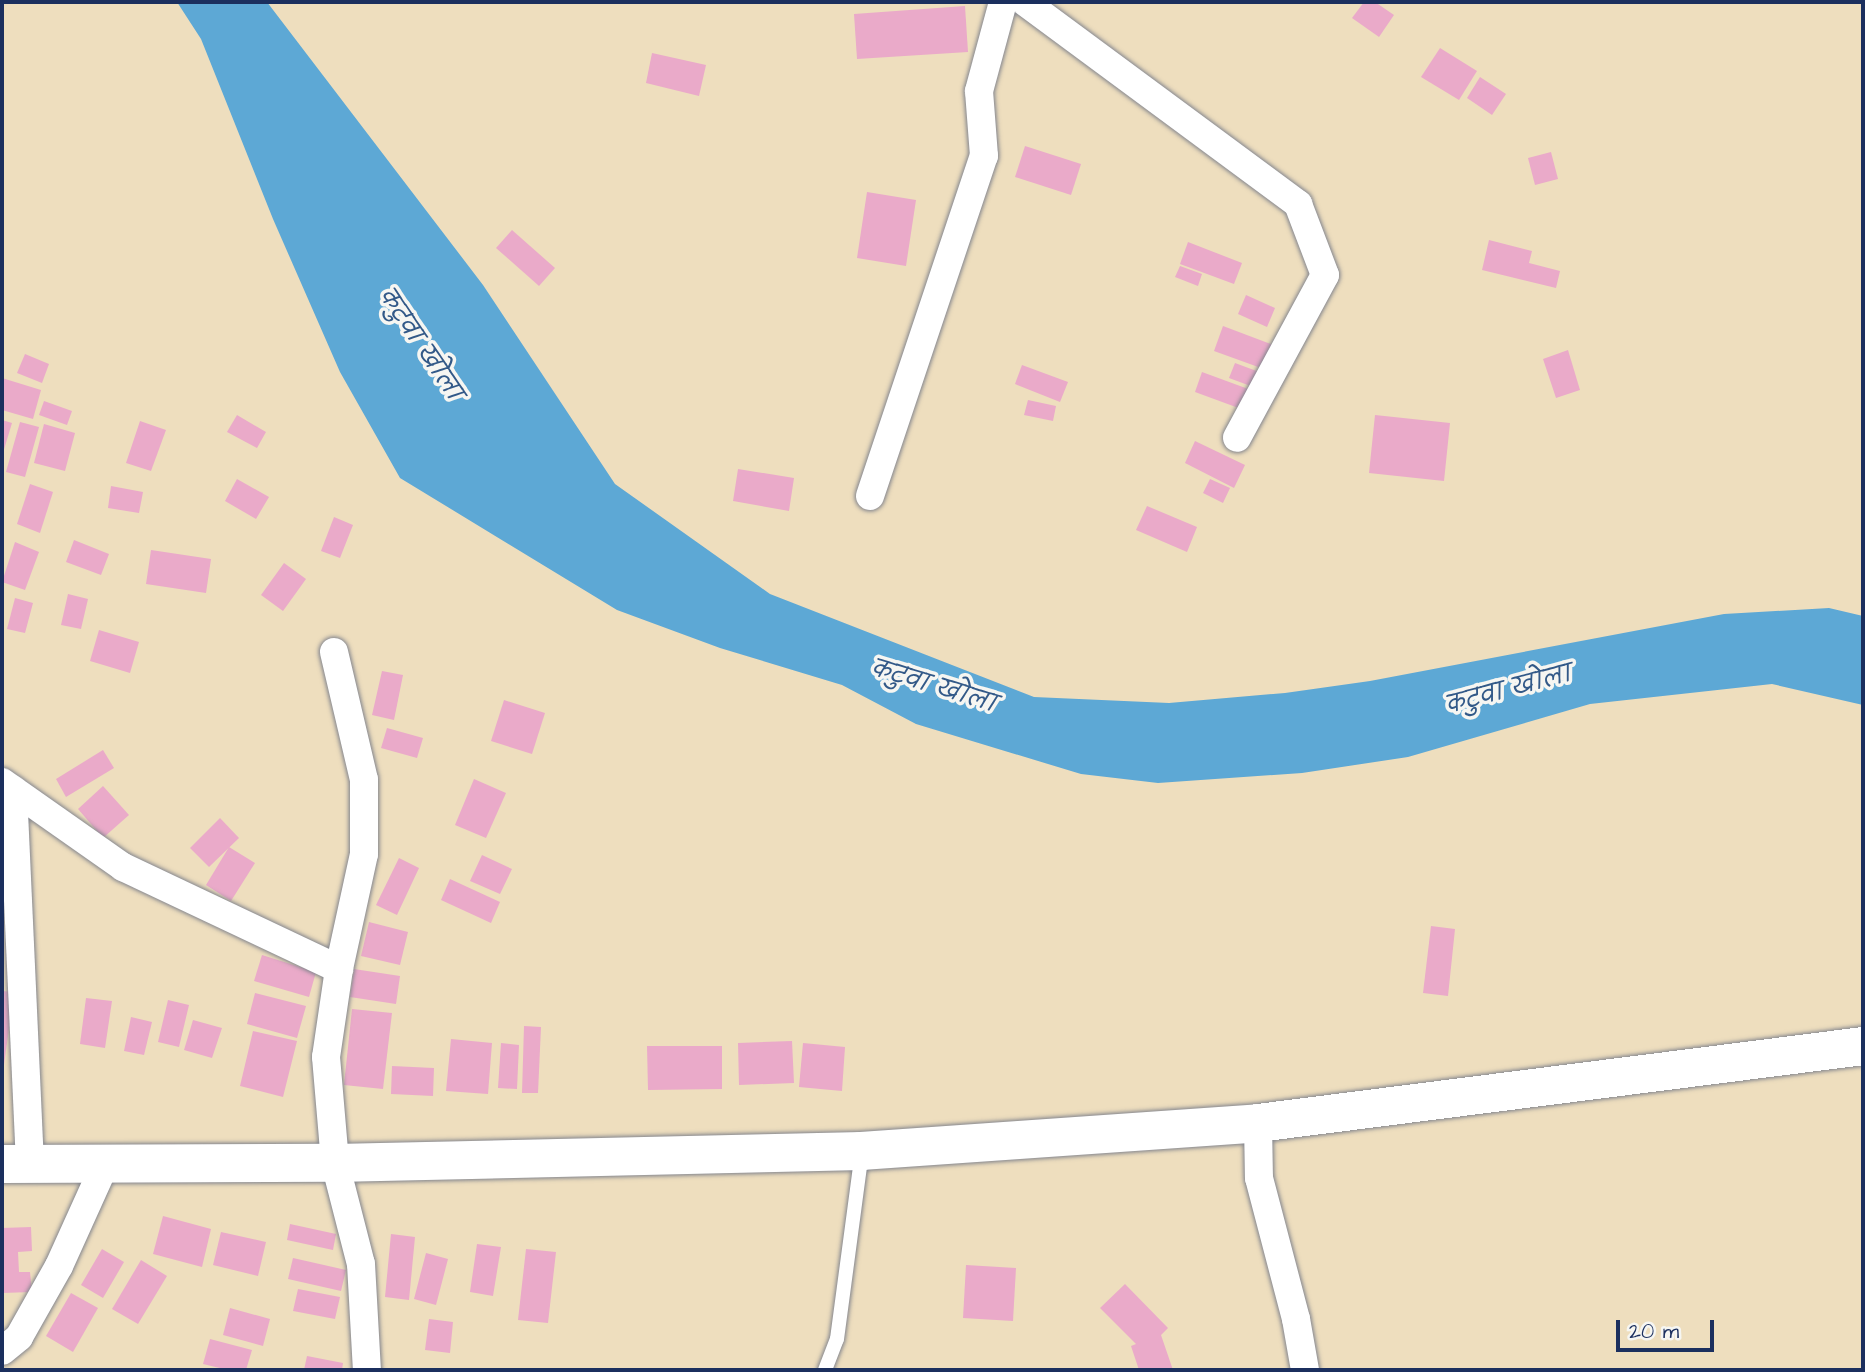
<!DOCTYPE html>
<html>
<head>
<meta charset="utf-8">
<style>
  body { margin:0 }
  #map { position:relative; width:1865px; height:1372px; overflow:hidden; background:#eedebe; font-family:"Architects Daughter","Playpen Sans Deva",sans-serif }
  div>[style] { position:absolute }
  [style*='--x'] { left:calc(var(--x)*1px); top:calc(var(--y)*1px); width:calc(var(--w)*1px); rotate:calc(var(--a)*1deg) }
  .water>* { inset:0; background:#5da8d5 }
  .building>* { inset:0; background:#eaaac9 }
  .roads { filter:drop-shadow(0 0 2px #84868e) drop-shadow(0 0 2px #84868e) }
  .lane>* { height:14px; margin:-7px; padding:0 7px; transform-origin:7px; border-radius:7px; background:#fff }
  .street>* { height:28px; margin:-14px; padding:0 14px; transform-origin:14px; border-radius:14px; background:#fff }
  .primary>* { height:38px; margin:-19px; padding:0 19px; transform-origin:19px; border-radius:19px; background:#fff }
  span { translate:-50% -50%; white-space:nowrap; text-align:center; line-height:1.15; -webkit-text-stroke:7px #f6f6f2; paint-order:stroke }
  .water-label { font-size:23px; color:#325988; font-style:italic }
  .frame { position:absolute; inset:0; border:4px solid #1b2f5e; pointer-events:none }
  .scale { position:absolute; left:1616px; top:1320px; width:98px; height:32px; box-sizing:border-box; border:4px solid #1b2f5e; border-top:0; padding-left:9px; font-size:21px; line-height:24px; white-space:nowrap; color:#1b2f5e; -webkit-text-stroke:5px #f6f6f2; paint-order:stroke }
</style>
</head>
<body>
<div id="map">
  <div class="water">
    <i style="clip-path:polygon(177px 2px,267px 2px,483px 285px,615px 484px,770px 594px,1034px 697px,1169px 703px,1285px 693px,1370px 681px,1724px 614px,1829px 608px,1863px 616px,1863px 705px,1772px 684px,1590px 704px,1408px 757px,1302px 773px,1158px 783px,1081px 774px,916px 724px,842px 685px,720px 648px,617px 610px,400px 478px,340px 372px,273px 219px,201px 39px)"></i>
  </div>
  <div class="building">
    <i style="clip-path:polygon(1364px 2px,1375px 2px,1394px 15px,1379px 37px,1352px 18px)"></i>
    <i style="clip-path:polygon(965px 6px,968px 52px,857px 59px,854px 14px)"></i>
    <i style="clip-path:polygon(1440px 48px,1477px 71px,1459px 100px,1421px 77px)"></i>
    <i style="clip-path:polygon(652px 53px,706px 65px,699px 96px,646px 83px)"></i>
    <i style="clip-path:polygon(1480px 77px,1506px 94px,1492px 115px,1467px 98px)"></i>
    <i style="clip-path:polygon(1025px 146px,1081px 164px,1071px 195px,1015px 177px)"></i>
    <i style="clip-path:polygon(1551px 152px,1558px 179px,1535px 185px,1528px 158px)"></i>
    <i style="clip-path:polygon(867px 192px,916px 200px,906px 266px,857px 258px)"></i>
    <i style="clip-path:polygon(512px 230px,555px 268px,539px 286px,496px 248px)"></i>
    <i style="clip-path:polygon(1489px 240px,1532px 251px,1529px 263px,1560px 271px,1556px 288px,1482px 270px)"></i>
    <i style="clip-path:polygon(1188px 242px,1242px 263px,1234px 284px,1180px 264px)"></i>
    <i style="clip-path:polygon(1180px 266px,1202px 274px,1198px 286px,1175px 277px)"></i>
    <i style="clip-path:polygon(1246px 295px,1275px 308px,1267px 327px,1238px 314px)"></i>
    <i style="clip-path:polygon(1223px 326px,1281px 348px,1272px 372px,1214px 351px)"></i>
    <i style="clip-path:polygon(1568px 350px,1580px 390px,1556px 398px,1543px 359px)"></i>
    <i style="clip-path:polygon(25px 354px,49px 364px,42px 383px,17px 373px)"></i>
    <i style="clip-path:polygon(1235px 363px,1270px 376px,1264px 391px,1229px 378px)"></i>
    <i style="clip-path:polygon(1022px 365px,1068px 382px,1060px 402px,1015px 384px)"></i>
    <i style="clip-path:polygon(1202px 372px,1270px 397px,1263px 417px,1195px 392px)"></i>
    <i style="clip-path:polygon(2px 378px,41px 390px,33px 419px,2px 410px)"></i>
    <i style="clip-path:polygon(1028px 400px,1056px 406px,1053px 421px,1024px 415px)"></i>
    <i style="clip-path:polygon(44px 401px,72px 411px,67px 425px,39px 415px)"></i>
    <i style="clip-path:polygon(237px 415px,266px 432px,257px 448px,227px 432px)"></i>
    <i style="clip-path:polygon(1375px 415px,1450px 423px,1444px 481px,1369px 473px)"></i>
    <i style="clip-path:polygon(2px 420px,12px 423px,2px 456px)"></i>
    <i style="clip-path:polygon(140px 421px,166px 430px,151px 471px,126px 463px)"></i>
    <i style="clip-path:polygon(20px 422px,39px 427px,25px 477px,6px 472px)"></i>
    <i style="clip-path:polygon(44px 424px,75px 433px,65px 471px,34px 463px)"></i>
    <i style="clip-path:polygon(1195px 441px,1245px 465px,1234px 488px,1185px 463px)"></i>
    <i style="clip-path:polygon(738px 469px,794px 478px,789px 511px,733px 501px)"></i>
    <i style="clip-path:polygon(237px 479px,269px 497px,256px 519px,225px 501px)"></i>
    <i style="clip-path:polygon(1210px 479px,1230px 488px,1223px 503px,1203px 493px)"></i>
    <i style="clip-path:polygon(30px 484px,53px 492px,40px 533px,17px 524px)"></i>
    <i style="clip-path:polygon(111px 486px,143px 492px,139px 513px,108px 508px)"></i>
    <i style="clip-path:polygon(1147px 506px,1197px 527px,1187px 552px,1136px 530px)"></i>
    <i style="clip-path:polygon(334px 517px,353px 525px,340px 558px,321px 551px)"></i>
    <i style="clip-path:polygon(74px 540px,109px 554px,101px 575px,66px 562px)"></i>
    <i style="clip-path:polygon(15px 542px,39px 552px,25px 590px,2px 582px)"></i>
    <i style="clip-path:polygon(151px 550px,211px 559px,206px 593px,146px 584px)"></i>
    <i style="clip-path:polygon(284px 563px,306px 579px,283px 611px,261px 595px)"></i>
    <i style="clip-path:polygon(68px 594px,88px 599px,81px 629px,61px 625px)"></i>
    <i style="clip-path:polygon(15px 598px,33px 603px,25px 633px,7px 629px)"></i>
    <i style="clip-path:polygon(99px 630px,139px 642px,130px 673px,90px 661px)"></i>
    <i style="clip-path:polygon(382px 671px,403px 675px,394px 720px,372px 715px)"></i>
    <i style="clip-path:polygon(504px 700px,545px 713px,532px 754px,491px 741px)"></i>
    <i style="clip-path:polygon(387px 728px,423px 738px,417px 758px,381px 748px)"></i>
    <i style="clip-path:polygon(103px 750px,114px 768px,66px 797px,56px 779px)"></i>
    <i style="clip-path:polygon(474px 779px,506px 793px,486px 838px,455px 825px)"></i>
    <i style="clip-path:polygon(103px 786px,129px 815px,103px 838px,78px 809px)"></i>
    <i style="clip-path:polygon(220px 818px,239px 838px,209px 867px,190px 848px)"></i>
    <i style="clip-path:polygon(229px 847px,255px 863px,231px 901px,206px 885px)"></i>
    <i style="clip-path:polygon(482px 855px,512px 869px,500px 894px,470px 881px)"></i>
    <i style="clip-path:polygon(399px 858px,419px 868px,397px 915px,376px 905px)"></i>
    <i style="clip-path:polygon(450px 879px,500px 902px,491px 923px,441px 900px)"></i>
    <i style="clip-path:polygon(369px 922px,408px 932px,400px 965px,361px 956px)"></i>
    <i style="clip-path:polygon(1431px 926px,1455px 929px,1448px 996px,1423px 993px)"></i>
    <i style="clip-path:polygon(262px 955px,316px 972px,309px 997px,254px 981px)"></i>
    <i style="clip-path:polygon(354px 969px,400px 976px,396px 1004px,350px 997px)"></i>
    <i style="clip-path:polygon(2px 991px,14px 992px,3px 1072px,2px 1072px)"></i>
    <i style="clip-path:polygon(255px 993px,306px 1006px,297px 1038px,247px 1024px)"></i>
    <i style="clip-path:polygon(86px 998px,112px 1001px,105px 1048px,80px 1044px)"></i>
    <i style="clip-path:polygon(168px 1000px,189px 1005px,179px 1047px,158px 1042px)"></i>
    <i style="clip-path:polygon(352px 1009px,392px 1013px,383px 1089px,344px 1085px)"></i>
    <i style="clip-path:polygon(131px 1017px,152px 1022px,144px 1055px,124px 1051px)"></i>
    <i style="clip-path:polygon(193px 1020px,222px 1028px,212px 1058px,184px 1050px)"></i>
    <i style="clip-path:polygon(524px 1026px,541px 1027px,538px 1093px,522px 1093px)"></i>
    <i style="clip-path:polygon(253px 1031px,297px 1041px,283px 1097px,240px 1086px)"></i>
    <i style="clip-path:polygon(451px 1039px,492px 1043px,488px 1094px,446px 1091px)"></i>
    <i style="clip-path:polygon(792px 1041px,794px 1083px,739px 1085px,738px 1043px)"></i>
    <i style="clip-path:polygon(501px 1043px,519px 1045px,517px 1089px,498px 1088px)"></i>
    <i style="clip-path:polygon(803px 1043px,845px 1047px,842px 1091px,799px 1087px)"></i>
    <i style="clip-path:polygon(647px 1046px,722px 1046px,722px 1089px,648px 1090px)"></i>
    <i style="clip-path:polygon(392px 1066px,434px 1068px,433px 1096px,391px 1094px)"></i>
    <i style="clip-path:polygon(163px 1216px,211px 1229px,202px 1267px,153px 1254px)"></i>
    <i style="clip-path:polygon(290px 1224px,336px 1234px,333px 1250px,287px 1240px)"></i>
    <i style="clip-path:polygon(31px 1227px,32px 1251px,18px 1252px,19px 1272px,30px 1272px,32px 1292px,2px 1293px,2px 1228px)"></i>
    <i style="clip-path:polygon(221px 1232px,266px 1242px,258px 1276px,213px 1265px)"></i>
    <i style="clip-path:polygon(391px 1234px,415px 1237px,409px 1300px,385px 1297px)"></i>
    <i style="clip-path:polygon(477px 1244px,501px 1247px,493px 1296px,470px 1292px)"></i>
    <i style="clip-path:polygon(102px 1249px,124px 1262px,103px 1298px,81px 1285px)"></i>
    <i style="clip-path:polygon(526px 1249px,556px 1252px,548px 1323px,518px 1320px)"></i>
    <i style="clip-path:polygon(426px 1253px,448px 1259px,436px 1305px,414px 1299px)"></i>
    <i style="clip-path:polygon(293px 1258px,346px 1270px,341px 1291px,288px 1279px)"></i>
    <i style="clip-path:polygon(141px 1260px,167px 1276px,138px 1324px,112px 1309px)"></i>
    <i style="clip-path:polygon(966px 1265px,1016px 1268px,1013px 1321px,963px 1318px)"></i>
    <i style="clip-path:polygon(1125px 1284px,1168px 1328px,1161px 1335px,1173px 1370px,1139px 1370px,1131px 1346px,1136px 1344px,1100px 1308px)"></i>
    <i style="clip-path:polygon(298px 1289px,340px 1297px,335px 1319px,293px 1311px)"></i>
    <i style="clip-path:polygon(71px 1293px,98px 1308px,73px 1352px,46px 1336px)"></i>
    <i style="clip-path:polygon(230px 1308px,270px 1319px,263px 1346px,223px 1335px)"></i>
    <i style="clip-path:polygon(429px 1319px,453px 1322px,450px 1353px,425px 1350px)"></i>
    <i style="clip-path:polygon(210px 1339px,252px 1350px,246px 1370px,228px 1370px,203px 1364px)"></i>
    <i style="clip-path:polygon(307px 1356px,343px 1363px,342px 1370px,304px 1370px)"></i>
  </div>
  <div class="roads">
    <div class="lane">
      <i style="--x:825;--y:1370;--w:33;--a:-69"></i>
      <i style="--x:837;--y:1339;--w:189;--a:-82.4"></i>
    </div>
    <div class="street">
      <i style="--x:1025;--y:2;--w:340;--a:36.5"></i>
      <i style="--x:1298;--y:204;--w:76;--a:69.2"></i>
      <i style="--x:1325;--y:275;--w:185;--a:118.4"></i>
      <i style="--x:870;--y:496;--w:359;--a:-71.5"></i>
      <i style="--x:984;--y:156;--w:65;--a:-94.4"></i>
      <i style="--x:979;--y:91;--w:92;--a:-74.9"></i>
      <i style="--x:334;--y:652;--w:131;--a:76.8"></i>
      <i style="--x:364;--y:780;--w:74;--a:90"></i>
      <i style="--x:364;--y:854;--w:118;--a:102.3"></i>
      <i style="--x:2;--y:782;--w:148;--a:35.1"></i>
      <i style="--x:123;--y:867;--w:239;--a:25.3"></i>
      <i style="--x:339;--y:969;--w:89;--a:98.4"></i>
      <i style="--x:326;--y:1057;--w:106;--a:85.1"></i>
      <i style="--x:335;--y:1163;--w:104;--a:75.6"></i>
      <i style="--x:361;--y:1264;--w:106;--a:86.8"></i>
      <i style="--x:13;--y:790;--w:374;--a:87.4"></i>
      <i style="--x:1258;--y:1123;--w:55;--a:89"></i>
      <i style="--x:1259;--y:1178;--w:146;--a:75.3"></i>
      <i style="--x:1296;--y:1319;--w:52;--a:80"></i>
      <i style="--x:2;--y:1351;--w:22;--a:-39"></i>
      <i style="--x:19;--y:1337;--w:81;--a:-60.6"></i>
      <i style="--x:59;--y:1266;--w:112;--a:-65.7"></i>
    </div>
    <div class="primary">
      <i style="--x:2;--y:1164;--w:333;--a:-0.2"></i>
      <i style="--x:335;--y:1163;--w:527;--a:-1.3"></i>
      <i style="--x:862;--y:1151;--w:397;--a:-4"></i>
      <i style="--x:1258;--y:1123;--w:610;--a:-7.25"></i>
    </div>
  </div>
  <div class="water-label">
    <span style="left:420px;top:344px;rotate:56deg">कटुवा खोला</span>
    <span style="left:933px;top:686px;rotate:17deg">कटुवा खोला</span>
    <span style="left:1508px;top:690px;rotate:-15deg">कटुवा खोला</span>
  </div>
  <div class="frame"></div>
  <div class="scale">20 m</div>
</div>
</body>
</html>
